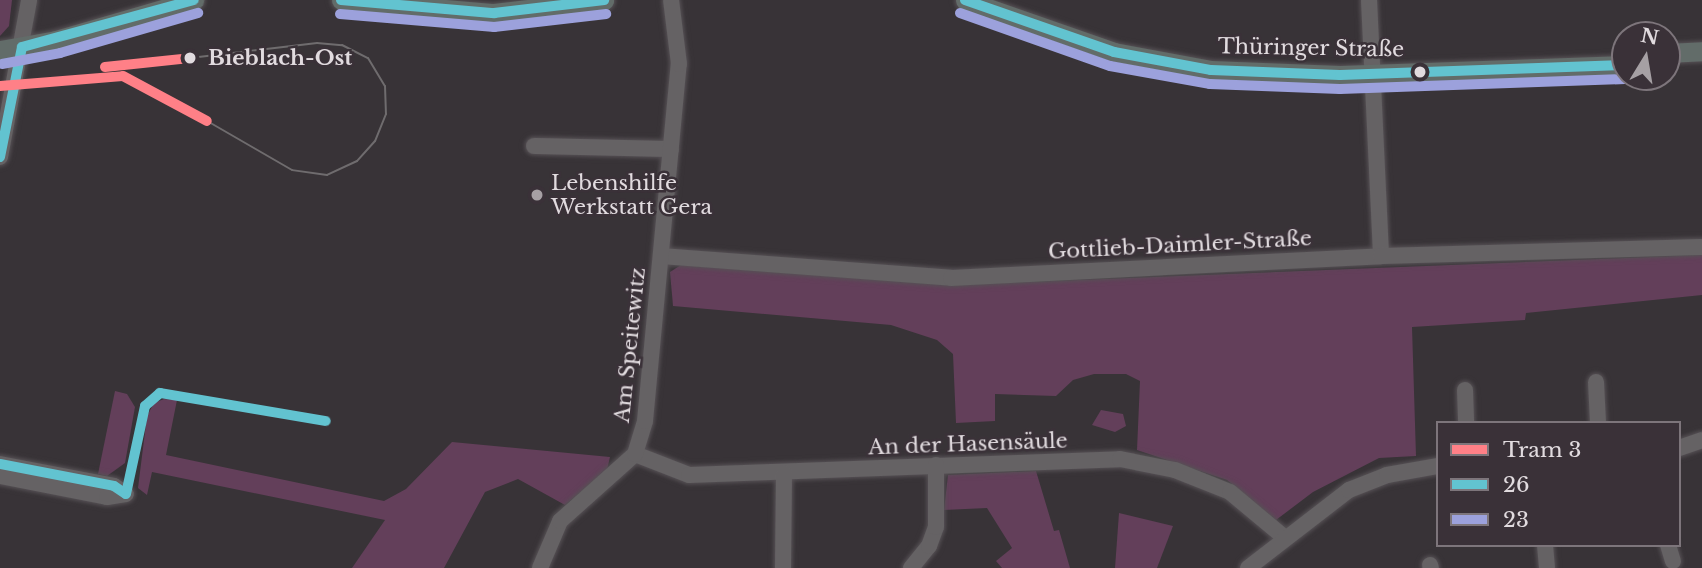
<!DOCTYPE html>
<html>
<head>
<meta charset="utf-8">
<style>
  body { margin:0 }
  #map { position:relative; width:1702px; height:568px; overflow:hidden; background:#383337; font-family:"Libre Baskerville",serif }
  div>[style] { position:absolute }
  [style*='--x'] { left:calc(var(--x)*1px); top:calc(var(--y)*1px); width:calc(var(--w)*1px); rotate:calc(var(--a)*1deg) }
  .green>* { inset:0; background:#633f5a }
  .roads { filter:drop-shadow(0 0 2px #565155) drop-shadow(0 0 2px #565155) }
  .minor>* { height:16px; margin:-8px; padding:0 8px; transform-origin:8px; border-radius:8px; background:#656264 }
  .major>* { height:19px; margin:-9.5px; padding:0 9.5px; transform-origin:9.5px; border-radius:9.5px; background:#626c69 }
  .tram>* { height:2px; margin:-1px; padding:0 1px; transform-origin:1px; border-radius:1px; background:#6f6c6e }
  .bus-1>* { height:10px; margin:-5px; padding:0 5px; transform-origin:5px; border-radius:5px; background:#62c3d0 }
  .bus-2>* { height:10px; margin:-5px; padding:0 5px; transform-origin:5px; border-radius:5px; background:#9ca1dc }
  .tram-1>* { height:10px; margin:-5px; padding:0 5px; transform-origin:5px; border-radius:5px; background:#ff8087 }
  .dots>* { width:19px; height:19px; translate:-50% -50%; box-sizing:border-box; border:4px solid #3a3138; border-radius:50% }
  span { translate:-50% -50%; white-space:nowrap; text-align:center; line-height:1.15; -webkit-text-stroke:5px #3a3138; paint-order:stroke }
  .street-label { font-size:21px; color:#e1dbdf }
  .stop-label { font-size:21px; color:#e1dbdf; font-weight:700 }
  .left { translate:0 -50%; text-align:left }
  .poi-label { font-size:21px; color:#e1dbdf }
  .legend { position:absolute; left:1436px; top:421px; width:245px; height:126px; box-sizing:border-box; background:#3a3138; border:2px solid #7d757b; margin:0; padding:9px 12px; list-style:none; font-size:21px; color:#e1dbdf }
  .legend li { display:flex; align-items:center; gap:14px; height:35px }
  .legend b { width:35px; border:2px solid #7d757b }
  .north { position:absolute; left:1611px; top:21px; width:70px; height:70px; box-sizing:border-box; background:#3a3138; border:2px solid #7d757b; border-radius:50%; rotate:11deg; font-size:19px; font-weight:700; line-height:28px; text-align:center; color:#e1dbdf }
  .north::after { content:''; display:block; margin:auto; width:24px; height:32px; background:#a6a0a4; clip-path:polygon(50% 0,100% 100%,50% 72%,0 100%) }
</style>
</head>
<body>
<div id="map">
  <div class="green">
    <i style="clip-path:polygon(0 0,12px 0,9px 26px,0 36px)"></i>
    <i style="clip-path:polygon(1702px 255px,1702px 295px,1526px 313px,1525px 320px,1412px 327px,1416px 456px,1379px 458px,1313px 492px,1276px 520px,1227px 480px,1137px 450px,1140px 381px,1126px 374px,1094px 374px,1073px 380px,1056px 396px,995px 394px,995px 421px,956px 423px,953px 354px,937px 340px,891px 325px,673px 306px,670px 272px,681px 265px,952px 285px)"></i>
    <i style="clip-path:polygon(115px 391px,127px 394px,135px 407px,125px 463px,107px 476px,98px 474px)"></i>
    <i style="clip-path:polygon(164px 399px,177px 400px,166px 455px,384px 501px,406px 489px,452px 442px,610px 457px,607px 470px,565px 505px,518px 479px,485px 492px,444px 568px,352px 568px,385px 520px,152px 472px,147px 495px,138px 488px,147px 416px,154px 403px)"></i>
    <i style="clip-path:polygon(1101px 410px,1123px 414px,1126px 426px,1115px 432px,1092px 425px)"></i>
    <i style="clip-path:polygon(1036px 471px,1054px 531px,1059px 530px,1070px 568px,1002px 568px,996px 561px,1012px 548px,987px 508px,944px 510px,948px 475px)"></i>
    <i style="clip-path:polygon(1119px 513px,1173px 526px,1157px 568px,1115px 568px)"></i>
  </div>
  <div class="roads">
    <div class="minor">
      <i style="--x:1369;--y:0;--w:256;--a:87.3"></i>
      <i style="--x:534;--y:146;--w:137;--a:1.3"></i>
      <i style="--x:0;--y:157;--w:160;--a:-79.5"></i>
      <i style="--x:661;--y:256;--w:291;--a:4.3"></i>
      <i style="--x:951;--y:278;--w:431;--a:-2.9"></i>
      <i style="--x:1381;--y:256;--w:321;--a:-1.6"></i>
      <i style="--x:1596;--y:382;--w:41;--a:87.2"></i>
      <i style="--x:1465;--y:390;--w:33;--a:88"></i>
      <i style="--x:1679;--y:448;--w:24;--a:-19"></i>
      <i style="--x:635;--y:454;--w:58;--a:21.3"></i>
      <i style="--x:689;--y:475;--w:431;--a:-2.1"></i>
      <i style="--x:1120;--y:459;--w:56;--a:11.3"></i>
      <i style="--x:1175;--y:470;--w:59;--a:21.8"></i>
      <i style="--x:1230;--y:492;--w:72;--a:39.9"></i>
      <i style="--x:0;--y:464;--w:116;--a:10.9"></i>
      <i style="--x:114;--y:486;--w:14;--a:34"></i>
      <i style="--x:0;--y:476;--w:109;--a:11.1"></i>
      <i style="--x:107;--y:497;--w:19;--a:-9"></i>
      <i style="--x:1545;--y:545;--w:23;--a:85"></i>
      <i style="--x:1668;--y:545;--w:17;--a:73"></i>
      <i style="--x:1430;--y:565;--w:3;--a:72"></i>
      <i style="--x:540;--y:568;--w:51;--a:-66.9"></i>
      <i style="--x:560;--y:521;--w:101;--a:-41.8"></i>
      <i style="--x:635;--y:454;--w:34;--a:-73"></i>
      <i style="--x:645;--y:421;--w:359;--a:-84.6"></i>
      <i style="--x:679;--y:64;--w:64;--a:-97.1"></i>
      <i style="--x:783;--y:568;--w:95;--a:-89.4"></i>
      <i style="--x:911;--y:568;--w:28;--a:-51"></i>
      <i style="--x:929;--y:546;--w:20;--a:-70"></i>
      <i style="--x:936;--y:527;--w:62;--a:-90"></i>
      <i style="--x:1248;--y:568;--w:128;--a:-37.7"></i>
      <i style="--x:1349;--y:490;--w:41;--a:-21.5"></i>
      <i style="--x:1387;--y:475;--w:52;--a:-10"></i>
    </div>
    <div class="major">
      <i style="--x:341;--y:0;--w:154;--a:4.9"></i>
      <i style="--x:494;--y:13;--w:111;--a:-6.7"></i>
      <i style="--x:965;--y:0;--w:158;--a:19.2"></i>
      <i style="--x:1114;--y:52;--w:99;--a:10.5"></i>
      <i style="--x:1211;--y:70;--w:129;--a:2.2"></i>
      <i style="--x:1340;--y:75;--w:285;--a:-2"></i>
      <i style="--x:0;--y:50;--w:57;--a:-10.1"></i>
      <i style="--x:56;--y:40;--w:144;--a:-16.2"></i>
      <i style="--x:1667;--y:53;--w:35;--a:-3"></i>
    </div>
  </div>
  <div class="tram">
    <i style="--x:190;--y:58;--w:128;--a:-6.7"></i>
    <i style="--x:317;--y:43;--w:25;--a:5"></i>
    <i style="--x:342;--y:45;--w:29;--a:27"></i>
    <i style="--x:368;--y:58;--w:33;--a:59"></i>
    <i style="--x:385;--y:86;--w:28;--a:88"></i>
    <i style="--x:386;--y:114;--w:29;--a:112"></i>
    <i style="--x:375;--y:141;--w:27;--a:132"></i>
    <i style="--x:357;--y:161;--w:33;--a:155"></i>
    <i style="--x:327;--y:175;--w:35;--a:-172"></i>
    <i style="--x:292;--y:170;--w:98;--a:-150"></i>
  </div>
  <div class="bus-1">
    <i style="--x:341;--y:0;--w:154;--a:4.9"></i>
    <i style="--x:494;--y:13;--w:111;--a:-6.7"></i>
    <i style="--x:965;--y:0;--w:158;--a:19.2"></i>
    <i style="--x:1114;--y:52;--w:99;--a:10.5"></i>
    <i style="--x:1211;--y:70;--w:129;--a:2.2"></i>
    <i style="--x:1340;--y:75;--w:285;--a:-2"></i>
    <i style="--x:22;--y:47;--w:178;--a:-15.3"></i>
    <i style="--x:0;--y:157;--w:112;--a:-78.7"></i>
    <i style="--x:0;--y:464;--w:116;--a:10.9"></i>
    <i style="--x:114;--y:486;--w:14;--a:34"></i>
    <i style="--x:126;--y:494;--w:90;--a:-77.8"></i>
    <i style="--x:145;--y:406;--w:20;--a:-41"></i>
    <i style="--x:160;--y:393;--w:168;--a:9.6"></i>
  </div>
  <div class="bus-2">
    <i style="--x:960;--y:13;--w:159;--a:19.5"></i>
    <i style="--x:1110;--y:66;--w:102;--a:10.2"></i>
    <i style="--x:1210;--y:84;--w:130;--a:2.2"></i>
    <i style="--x:1340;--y:89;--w:285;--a:-2"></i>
    <i style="--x:340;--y:14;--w:155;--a:4.8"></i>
    <i style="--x:494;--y:27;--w:113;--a:-6.6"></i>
    <i style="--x:2;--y:64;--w:59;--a:-10.7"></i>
    <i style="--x:60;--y:53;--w:144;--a:-16.2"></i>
  </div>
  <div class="tram-1">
    <i style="--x:105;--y:67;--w:85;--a:-6"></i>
    <i style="--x:0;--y:86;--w:123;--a:-4.6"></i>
    <i style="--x:123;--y:76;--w:95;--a:28.2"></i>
  </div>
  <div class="dots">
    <i style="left:190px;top:58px;background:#e1dbdf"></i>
    <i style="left:1420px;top:72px;background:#e1dbdf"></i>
    <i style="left:537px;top:195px;background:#a6a0a4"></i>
  </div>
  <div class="street-label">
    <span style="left:1311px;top:48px;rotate:1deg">Thüringer Straße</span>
    <span style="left:1180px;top:245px;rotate:-3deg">Gottlieb-Daimler-Straße</span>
    <span style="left:630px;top:345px;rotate:-84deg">Am Speitewitz</span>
    <span style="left:968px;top:444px;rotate:-2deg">An der Hasensäule</span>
  </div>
  <div class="stop-label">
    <span class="left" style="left:208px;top:58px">Bieblach-Ost</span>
  </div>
  <div class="poi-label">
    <span class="left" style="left:551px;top:195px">Lebenshilfe<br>Werkstatt Gera</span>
  </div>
  <ul class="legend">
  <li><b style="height:9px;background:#ff8087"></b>Tram 3</li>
  <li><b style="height:9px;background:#62c3d0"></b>26</li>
  <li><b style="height:9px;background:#9ca1dc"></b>23</li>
  </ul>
  <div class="north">N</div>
</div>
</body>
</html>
